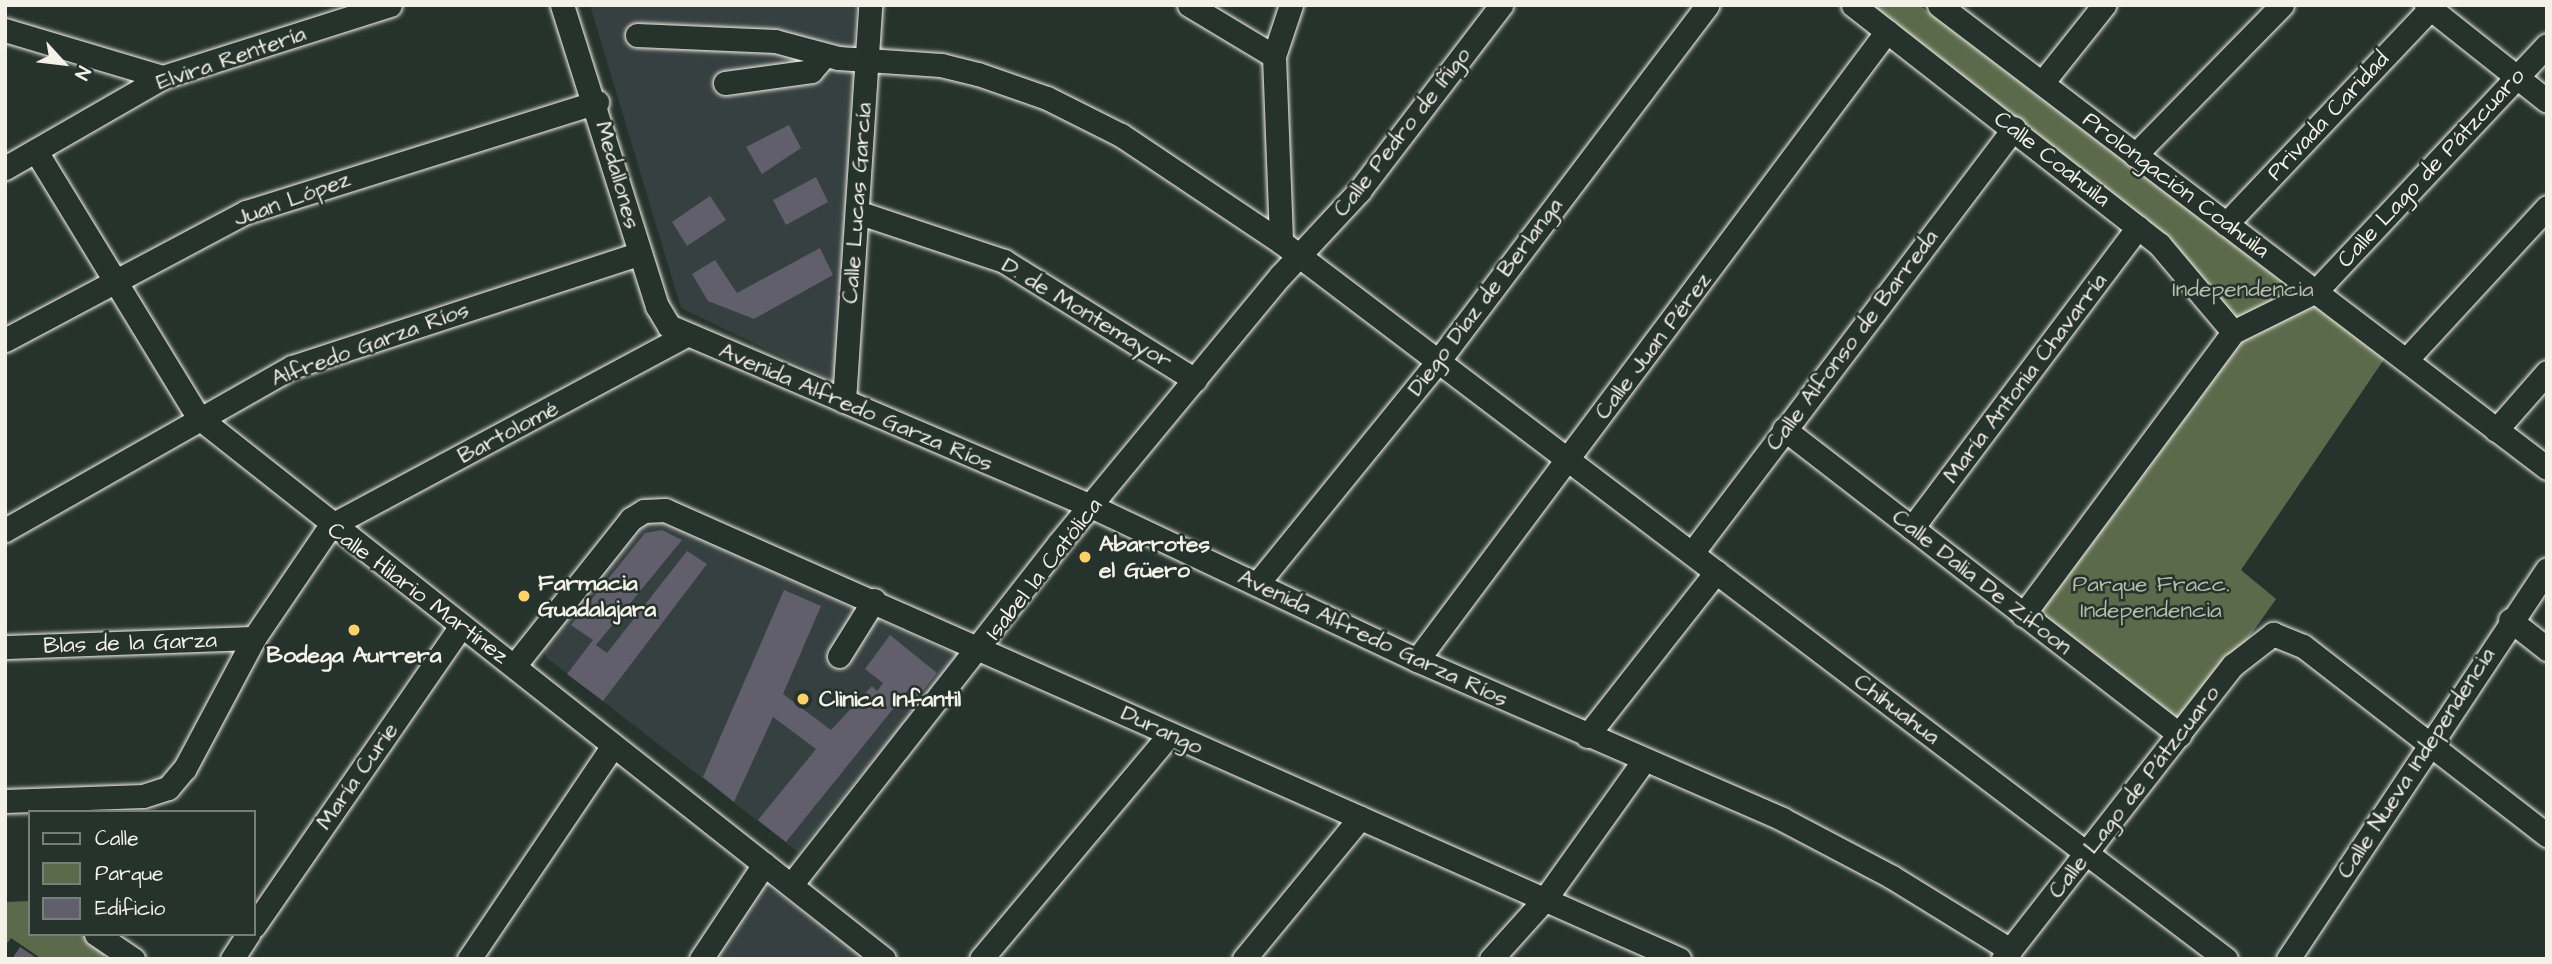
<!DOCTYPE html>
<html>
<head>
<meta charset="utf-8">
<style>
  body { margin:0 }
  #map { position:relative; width:2552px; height:964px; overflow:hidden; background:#26332d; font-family:"Architects Daughter",sans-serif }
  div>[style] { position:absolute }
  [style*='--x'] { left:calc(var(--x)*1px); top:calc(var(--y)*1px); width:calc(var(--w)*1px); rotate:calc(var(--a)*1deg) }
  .built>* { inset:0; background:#374040 }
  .green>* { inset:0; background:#5c6a4c }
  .building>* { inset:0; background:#605f6b }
  .roads { filter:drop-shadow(0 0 2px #f4f1e8) drop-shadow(0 0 2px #f4f1e8) }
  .minor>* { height:23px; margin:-11.5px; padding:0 11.5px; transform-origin:11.5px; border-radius:11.5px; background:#26332d }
  .dots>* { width:19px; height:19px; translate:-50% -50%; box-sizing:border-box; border:4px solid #26332d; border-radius:50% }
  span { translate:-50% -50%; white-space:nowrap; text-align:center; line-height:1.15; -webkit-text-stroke:5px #26332d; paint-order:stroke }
  .street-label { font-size:23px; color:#f4f1e8 }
  .park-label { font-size:23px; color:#b7bbaa }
  .poi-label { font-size:23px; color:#f4f1e8; font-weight:700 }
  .left { translate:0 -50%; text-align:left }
  .frame { position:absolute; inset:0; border:7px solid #f4f1e8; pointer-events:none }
  .legend { position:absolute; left:28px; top:810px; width:228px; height:126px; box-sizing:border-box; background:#26332d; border:2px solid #787f78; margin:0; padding:9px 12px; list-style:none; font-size:21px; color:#f4f1e8 }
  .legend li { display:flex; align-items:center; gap:14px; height:35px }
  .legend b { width:35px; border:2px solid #787f78 }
  .north { position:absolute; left:28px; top:28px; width:70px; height:70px; -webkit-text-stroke:5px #26332d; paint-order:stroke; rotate:117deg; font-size:19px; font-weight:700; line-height:28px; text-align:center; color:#f4f1e8 }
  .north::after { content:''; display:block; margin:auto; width:24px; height:32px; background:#f4f1e8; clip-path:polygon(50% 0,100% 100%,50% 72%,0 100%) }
</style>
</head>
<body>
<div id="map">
  <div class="built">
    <i style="clip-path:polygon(590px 5px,856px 5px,843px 386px,681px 308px)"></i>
    <i style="clip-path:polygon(658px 520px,959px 656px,798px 852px,547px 658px,541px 643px,643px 523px)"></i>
    <i style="clip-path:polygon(763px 887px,779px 894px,866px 959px,705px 959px)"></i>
  </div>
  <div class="green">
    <i style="clip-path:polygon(1853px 5px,1919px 5px,2168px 194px,2391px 349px,2241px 570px,2276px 599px,2180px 735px,2023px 615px,2233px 332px,2189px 276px)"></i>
    <i style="clip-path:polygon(30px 901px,30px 934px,84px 934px,108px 950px,102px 959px,42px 959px,11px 938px,5px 946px,5px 902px)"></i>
  </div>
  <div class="building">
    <i style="clip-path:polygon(789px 125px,801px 148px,762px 174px,746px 147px)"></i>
    <i style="clip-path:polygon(816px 177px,828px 202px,786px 225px,773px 200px)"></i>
    <i style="clip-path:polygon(710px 196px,726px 220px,687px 246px,672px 222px)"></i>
    <i style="clip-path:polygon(820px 248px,833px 275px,754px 319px,708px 301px,692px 274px,715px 260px,737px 293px)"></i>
    <i style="clip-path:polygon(662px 530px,682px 540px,596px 645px,607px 653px,687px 551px,707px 564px,603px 701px,567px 674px,593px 640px,571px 625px,645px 533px)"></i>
    <i style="clip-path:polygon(784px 590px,821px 606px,783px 694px,831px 730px,872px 686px,877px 691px,883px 683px,865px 669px,890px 635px,937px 673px,918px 697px,909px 689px,786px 842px,758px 820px,816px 749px,773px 717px,734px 802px,703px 777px)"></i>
    <i style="clip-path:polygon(20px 947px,38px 959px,12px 959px)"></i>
  </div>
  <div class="roads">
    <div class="minor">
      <i style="--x:562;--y:5;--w:316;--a:72.5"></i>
      <i style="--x:657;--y:306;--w:23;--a:59"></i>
      <i style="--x:669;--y:326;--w:459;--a:23.1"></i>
      <i style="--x:1091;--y:506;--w:361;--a:25.3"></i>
      <i style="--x:1417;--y:660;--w:398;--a:23.5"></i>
      <i style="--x:1782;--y:819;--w:124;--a:27.8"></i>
      <i style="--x:1892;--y:877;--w:139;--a:31.7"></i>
      <i style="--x:1189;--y:5;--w:99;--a:31"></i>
      <i style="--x:1291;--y:5;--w:54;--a:108.4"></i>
      <i style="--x:1274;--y:56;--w:186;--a:87.8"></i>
      <i style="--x:1281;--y:242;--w:1186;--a:37.19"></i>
      <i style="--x:1853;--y:5;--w:388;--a:38"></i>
      <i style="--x:2159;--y:244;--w:115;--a:49.9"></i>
      <i style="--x:1939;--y:5;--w:764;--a:37.29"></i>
      <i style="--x:2426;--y:5;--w:154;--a:38.4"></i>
      <i style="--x:5;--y:30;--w:165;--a:16.6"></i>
      <i style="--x:637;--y:35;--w:138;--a:2.5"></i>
      <i style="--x:775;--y:41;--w:65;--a:15.1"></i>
      <i style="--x:838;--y:58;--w:103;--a:3.9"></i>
      <i style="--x:941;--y:65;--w:38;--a:14"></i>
      <i style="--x:978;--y:74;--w:73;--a:19.2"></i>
      <i style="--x:1047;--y:98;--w:83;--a:26.6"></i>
      <i style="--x:1121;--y:135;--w:192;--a:33.8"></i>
      <i style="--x:725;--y:83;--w:87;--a:-7.9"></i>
      <i style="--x:811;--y:71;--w:21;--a:-49"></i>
      <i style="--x:2042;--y:83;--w:100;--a:-51.5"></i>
      <i style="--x:37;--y:153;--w:309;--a:58.6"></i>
      <i style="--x:198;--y:417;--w:874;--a:38.31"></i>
      <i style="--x:2135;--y:155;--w:210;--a:-45.6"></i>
      <i style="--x:5;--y:168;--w:182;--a:-29.9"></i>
      <i style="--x:163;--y:77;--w:238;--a:-17.6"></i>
      <i style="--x:857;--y:212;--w:155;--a:18.4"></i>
      <i style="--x:1004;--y:261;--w:225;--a:31.9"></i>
      <i style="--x:2226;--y:224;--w:296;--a:-46.5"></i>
      <i style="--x:5;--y:340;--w:273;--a:-28"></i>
      <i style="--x:246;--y:212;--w:368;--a:-17.4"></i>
      <i style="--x:2406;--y:360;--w:208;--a:-47.3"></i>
      <i style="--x:844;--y:401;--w:397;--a:-86.2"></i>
      <i style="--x:1784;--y:429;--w:500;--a:37.69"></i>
      <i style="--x:2496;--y:430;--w:77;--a:-48.7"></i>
      <i style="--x:1912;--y:528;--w:376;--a:-53.1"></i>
      <i style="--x:5;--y:530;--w:330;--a:-29.6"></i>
      <i style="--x:292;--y:367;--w:366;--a:-18.1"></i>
      <i style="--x:1692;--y:553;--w:533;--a:-52.85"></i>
      <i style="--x:1257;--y:584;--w:289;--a:-50.9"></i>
      <i style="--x:1439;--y:360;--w:445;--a:-52.9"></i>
      <i style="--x:2023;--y:615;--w:352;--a:-53.4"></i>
      <i style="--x:2233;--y:332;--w:93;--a:-26.3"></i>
      <i style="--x:2316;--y:291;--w:337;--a:-46.8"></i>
      <i style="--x:2510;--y:620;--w:47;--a:38.1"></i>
      <i style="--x:5;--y:647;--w:249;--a:-2.1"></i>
      <i style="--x:839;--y:656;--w:66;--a:-58"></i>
      <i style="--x:1417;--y:660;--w:785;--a:-53.23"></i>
      <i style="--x:514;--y:666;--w:188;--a:-51.5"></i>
      <i style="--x:631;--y:519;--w:15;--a:-32"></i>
      <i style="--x:644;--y:511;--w:21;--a:-3"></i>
      <i style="--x:665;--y:510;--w:1109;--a:23.88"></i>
      <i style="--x:1587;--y:736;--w:209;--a:-51.8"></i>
      <i style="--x:5;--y:801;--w:138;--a:-2.1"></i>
      <i style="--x:143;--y:796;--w:26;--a:-18"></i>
      <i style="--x:168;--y:788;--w:26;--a:-50"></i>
      <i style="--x:185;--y:768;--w:147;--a:-62"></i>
      <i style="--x:254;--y:638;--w:135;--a:-55.8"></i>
      <i style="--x:330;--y:526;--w:402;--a:-28.2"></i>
      <i style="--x:791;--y:885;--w:434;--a:-51.9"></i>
      <i style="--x:1059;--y:543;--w:348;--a:-50.4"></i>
      <i style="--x:1281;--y:275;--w:115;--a:-47.1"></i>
      <i style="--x:1359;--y:191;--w:234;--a:-52.6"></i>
      <i style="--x:254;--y:926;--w:364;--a:-55.4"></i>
      <i style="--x:96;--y:934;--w:45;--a:34"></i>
      <i style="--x:232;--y:959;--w:30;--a:-57"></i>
      <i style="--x:469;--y:959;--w:256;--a:-56"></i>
      <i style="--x:701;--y:959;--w:114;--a:-56.4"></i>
      <i style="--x:981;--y:959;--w:294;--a:-50"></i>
      <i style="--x:1244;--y:959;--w:183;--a:-50.6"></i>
      <i style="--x:1491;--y:959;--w:81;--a:-48"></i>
      <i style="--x:1545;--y:899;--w:171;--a:-54.5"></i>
      <i style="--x:2003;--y:959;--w:373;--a:-52"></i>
      <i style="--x:2233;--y:665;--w:51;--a:-37.8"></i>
      <i style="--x:2273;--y:634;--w:32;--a:22"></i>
      <i style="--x:2303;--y:646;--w:309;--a:37.8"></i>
      <i style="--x:2288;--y:959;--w:468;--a:-56.4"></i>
    </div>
  </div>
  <div class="dots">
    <i style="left:1085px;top:557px;background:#ffd166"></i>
    <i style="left:524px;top:596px;background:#ffd166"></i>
    <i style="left:354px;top:630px;background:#ffd166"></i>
    <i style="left:803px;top:699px;background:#ffd166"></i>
  </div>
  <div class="street-label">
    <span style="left:231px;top:58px;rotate:-19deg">Elvira Rentería</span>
    <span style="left:2328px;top:116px;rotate:-47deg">Privada Caridad</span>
    <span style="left:1402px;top:132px;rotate:-52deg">Calle Pedro de Iñigo</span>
    <span style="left:2052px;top:159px;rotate:38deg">Calle Coahuila</span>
    <span style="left:2431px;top:168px;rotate:-47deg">Calle Lago de Pátzcuaro</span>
    <span style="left:618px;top:175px;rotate:74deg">Medallones</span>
    <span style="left:2176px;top:185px;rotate:37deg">Prolongación Coahuila</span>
    <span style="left:292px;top:199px;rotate:-20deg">Juan López</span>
    <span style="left:857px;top:203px;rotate:-86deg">Calle Lucas García</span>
    <span style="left:1485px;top:297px;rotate:-53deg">Diego Díaz de Berlanga</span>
    <span style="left:1087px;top:313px;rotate:31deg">D. de Montemayor</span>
    <span style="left:1852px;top:340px;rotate:-53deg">Calle Alfonso de Barreda</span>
    <span style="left:370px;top:344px;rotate:-20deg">Alfredo Garza Ríos</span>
    <span style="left:1653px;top:346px;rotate:-53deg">Calle Juan Pérez</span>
    <span style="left:2025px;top:378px;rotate:-53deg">María Antonia Chavarría</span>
    <span style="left:856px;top:407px;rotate:23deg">Avenida Alfredo Garza Ríos</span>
    <span style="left:508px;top:432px;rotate:-28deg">Bartolomé</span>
    <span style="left:1044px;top:569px;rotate:-52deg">Isabel la Católica</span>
    <span style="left:1982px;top:582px;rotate:38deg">Calle Dalia De Zifoon</span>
    <span style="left:418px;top:593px;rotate:37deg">Calle Hilario Martínez</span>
    <span style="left:1373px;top:638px;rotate:25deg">Avenida Alfredo Garza Ríos</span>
    <span style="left:130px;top:643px;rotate:-2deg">Blas de la Garza</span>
    <span style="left:1897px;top:709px;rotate:37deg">Chihuahua</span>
    <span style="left:1162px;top:730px;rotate:25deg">Durango</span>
    <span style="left:2416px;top:763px;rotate:-57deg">Calle Nueva Independencia</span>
    <span style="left:357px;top:776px;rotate:-55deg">María Curie</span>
    <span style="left:2134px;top:792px;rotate:-52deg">Calle Lago de Pátzcuaro</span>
  </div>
  <div class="park-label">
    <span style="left:2243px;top:289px">Independencia</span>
    <span style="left:2151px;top:597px">Parque Fracc.<br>Independencia</span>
  </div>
  <div class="poi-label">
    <span class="left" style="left:1099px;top:557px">Abarrotes<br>el Güero</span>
    <span class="left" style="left:538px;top:596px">Farmacia<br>Guadalajara</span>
    <span style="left:354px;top:655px">Bodega Aurrera</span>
    <span class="left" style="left:819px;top:699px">Clinica Infantil</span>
  </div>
  <div class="frame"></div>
  <ul class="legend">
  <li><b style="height:9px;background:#26332d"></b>Calle</li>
  <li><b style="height:19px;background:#5c6a4c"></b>Parque</li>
  <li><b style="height:19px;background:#605f6b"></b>Edificio</li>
  </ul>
  <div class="north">N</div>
</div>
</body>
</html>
